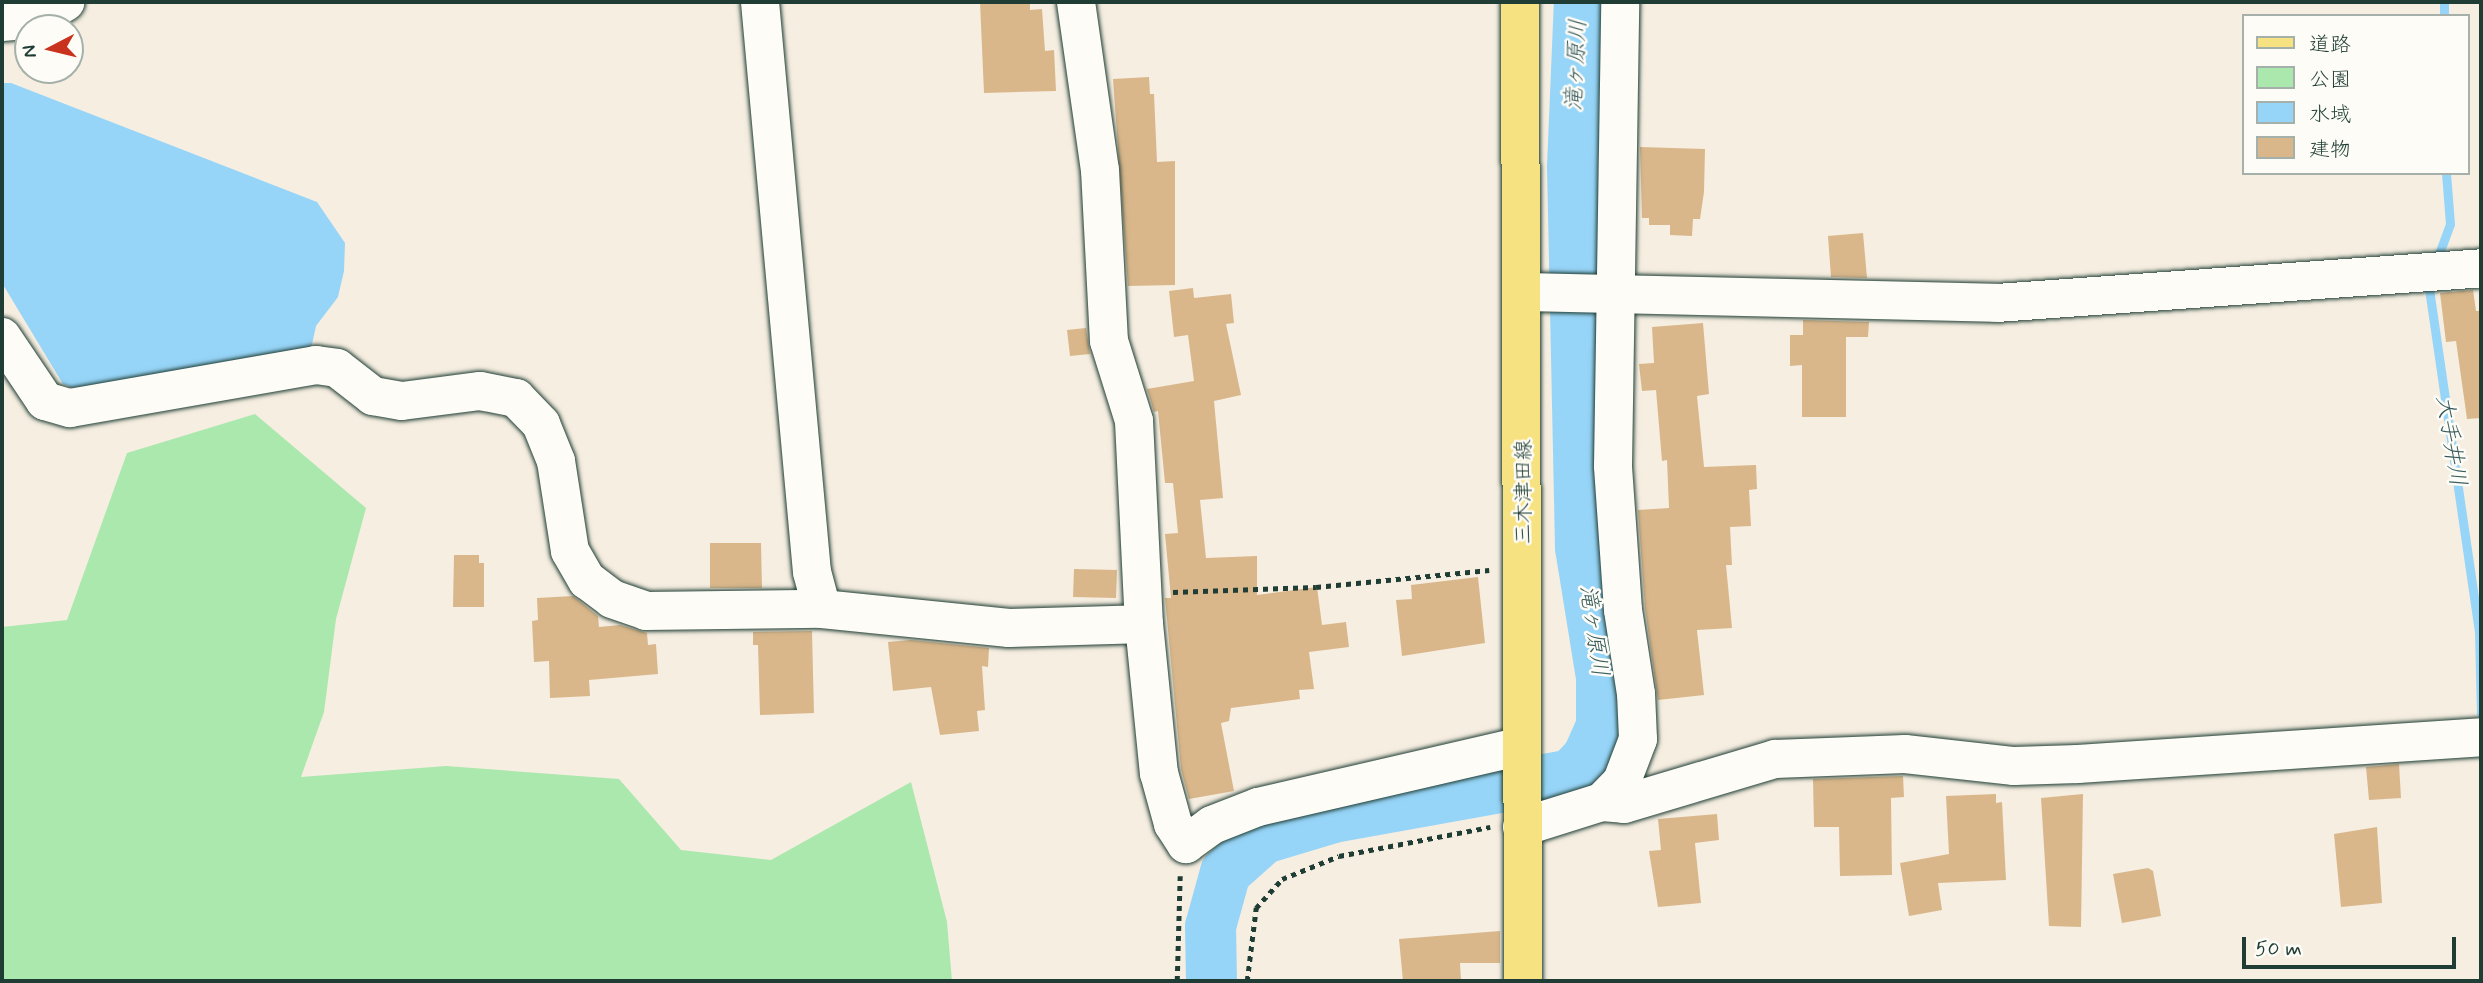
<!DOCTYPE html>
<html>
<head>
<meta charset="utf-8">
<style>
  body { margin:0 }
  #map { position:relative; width:2483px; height:983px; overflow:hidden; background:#f6eee1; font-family:Mynerve,"Klee One",sans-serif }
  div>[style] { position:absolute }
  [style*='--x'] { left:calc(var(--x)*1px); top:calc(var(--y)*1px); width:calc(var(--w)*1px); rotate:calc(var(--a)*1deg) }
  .green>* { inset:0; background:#abe8ae }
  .water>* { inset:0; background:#97d5f8 }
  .stream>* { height:9px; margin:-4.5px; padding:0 4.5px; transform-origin:4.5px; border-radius:4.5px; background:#97d5f8 }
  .river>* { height:51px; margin:-25.5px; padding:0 25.5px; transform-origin:25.5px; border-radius:25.5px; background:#97d5f8 }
  .building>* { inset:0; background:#d9b78b }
  .path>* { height:4.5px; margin-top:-2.25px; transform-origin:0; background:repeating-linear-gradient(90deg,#1f3d34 0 5px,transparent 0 10px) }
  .roads { filter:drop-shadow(0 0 2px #1f3d34) drop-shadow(0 0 2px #1f3d34) }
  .minor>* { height:38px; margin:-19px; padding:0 19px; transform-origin:19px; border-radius:19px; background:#fdfcf7 }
  .major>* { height:38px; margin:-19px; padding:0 19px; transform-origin:19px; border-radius:19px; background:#f7e281 }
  span { translate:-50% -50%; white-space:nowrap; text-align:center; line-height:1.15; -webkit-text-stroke:5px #fdfcf7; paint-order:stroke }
  .street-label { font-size:21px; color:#1f3d34 }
  .water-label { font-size:23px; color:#375b5b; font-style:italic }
  .frame { position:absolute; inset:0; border:4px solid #1f3d34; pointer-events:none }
  .legend { position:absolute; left:2242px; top:14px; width:228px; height:161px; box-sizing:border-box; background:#fdfcf7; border:2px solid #a4b0a9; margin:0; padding:9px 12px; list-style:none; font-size:21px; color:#1f3d34 }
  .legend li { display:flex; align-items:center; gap:14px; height:35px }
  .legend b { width:35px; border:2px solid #a4b0a9 }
  .north { position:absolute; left:14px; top:14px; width:70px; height:70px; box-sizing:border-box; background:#fdfcf7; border:2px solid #a4b0a9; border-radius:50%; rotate:263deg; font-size:19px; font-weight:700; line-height:28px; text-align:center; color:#1f3d34 }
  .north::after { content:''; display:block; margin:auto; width:24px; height:32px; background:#c8321e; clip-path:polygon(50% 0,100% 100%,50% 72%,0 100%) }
  .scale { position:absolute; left:2242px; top:937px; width:214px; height:32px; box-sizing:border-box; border:4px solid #1f3d34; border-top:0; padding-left:9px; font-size:21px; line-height:24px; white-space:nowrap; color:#1f3d34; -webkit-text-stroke:5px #fdfcf7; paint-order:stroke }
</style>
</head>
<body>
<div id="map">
  <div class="green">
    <i style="clip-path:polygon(255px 414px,366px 508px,336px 619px,324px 712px,301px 777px,446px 766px,619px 779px,681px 850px,771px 860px,911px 782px,947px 922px,952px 981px,2px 981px,2px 627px,67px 620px,127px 453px)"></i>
  </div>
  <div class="water">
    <i style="clip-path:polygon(2px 83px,11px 83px,317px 202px,345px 243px,344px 271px,338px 297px,316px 326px,311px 349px,85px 392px,63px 384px,2px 283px)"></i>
  </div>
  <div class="stream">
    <i style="--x:2444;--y:2;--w:14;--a:90"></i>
    <i style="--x:2436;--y:262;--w:40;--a:-69.8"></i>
    <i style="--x:2450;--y:224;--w:51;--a:-94.5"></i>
    <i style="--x:2428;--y:282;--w:354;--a:81.7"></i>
    <i style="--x:2479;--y:632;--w:81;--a:88.6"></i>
  </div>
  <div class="river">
    <i style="--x:1211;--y:981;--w:55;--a:-91"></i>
    <i style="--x:1210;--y:926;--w:56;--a:-74.5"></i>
    <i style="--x:1225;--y:872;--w:51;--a:-41.8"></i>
    <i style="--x:1263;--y:838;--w:73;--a:-16.7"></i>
    <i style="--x:1333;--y:817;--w:242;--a:-10.2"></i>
    <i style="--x:1571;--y:774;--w:23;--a:-47"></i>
    <i style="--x:1587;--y:757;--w:35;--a:-66"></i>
    <i style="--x:1601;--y:725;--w:48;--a:-90"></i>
    <i style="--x:1601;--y:677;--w:132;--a:-99.2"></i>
    <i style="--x:1580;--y:547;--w:381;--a:-91.2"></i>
    <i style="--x:1572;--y:166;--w:164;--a:-87.6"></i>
  </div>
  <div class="building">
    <i style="clip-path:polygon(980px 2px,1030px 2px,1030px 10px,1042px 9px,1045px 51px,1054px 50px,1056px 91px,984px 93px)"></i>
    <i style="clip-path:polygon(1149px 77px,1150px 94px,1154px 94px,1157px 162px,1175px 161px,1175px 285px,1128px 286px,1113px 79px)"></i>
    <i style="clip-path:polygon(1640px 147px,1705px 149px,1704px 192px,1700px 219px,1693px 219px,1692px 236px,1670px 235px,1670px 225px,1649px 225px,1649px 218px,1642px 218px)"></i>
    <i style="clip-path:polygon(1863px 233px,1867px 278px,1831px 277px,1828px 236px)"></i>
    <i style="clip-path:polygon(1193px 288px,1194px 298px,1231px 294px,1234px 323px,1226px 324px,1241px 395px,1214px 401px,1223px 498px,1200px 500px,1206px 558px,1257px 556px,1257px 595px,1317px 587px,1322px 625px,1346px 622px,1349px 647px,1309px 652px,1314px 689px,1299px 690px,1300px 699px,1231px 708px,1229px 721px,1221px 723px,1234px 791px,1189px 799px,1181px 769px,1165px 598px,1171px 598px,1165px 534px,1178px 533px,1173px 483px,1165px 483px,1158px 411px,1154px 412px,1147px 389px,1194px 381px,1188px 335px,1174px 337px,1169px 291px)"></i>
    <i style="clip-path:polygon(2473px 290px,2476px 311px,2481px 311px,2481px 418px,2467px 419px,2456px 341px,2446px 342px,2440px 293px)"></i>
    <i style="clip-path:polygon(1803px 320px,1869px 322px,1868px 337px,1846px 337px,1846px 417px,1802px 417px,1802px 365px,1790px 366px,1790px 335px,1803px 335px)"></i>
    <i style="clip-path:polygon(1703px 323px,1709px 394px,1697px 396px,1704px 467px,1756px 465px,1757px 489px,1749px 490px,1751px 526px,1730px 527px,1732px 565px,1726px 565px,1732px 628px,1697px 630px,1704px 695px,1658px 700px,1645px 608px,1638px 510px,1669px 508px,1667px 460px,1662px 461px,1656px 390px,1642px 391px,1639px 364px,1654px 363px,1652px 327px)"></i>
    <i style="clip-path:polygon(1086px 328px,1090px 354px,1070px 356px,1067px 330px)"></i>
    <i style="clip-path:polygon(710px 543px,761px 543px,762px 588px,710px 588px)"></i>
    <i style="clip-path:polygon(454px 555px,479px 555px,479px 563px,484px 563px,484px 607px,453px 607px)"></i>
    <i style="clip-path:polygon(1074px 569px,1117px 570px,1116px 598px,1073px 597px)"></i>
    <i style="clip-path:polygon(1478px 577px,1485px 643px,1402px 656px,1396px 600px,1412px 599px,1411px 585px)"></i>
    <i style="clip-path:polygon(573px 596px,598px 616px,599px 627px,620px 625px,647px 633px,648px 645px,656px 644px,658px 674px,589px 680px,590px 696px,550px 698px,549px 661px,534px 662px,532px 621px,538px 620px,537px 598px)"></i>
    <i style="clip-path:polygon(812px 631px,814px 713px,760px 715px,758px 645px,753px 645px,753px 632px)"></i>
    <i style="clip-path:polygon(911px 640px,989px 648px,988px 667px,982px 666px,985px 710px,977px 711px,979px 731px,940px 735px,931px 687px,893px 691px,888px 642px)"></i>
    <i style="clip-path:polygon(2399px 764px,2401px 798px,2369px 800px,2366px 767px)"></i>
    <i style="clip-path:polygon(1903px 776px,1904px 797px,1891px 798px,1892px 875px,1840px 876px,1839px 827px,1814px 827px,1813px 779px)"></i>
    <i style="clip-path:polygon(1996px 794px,1996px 803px,2002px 802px,2006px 880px,1938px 883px,1942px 910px,1909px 916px,1900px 863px,1949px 854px,1946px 796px)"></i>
    <i style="clip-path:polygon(2083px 794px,2081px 927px,2049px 926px,2041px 798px)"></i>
    <i style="clip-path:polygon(1717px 814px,1719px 840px,1695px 843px,1701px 903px,1658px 907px,1649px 851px,1661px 850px,1658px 819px)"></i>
    <i style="clip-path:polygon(2377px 827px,2382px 903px,2341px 907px,2334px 834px)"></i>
    <i style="clip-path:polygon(2148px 868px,2153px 871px,2161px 916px,2122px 923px,2113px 874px)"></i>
    <i style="clip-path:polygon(1500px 931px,1500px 963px,1460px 963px,1461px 981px,1403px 981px,1399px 939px)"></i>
  </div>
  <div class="path">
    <i style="--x:1173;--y:592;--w:143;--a:-2"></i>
    <i style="--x:1316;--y:587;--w:174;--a:-5.6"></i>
    <i style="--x:1177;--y:981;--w:105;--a:-88.4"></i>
    <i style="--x:1247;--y:981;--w:74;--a:-83"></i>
    <i style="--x:1256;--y:908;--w:39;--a:-48"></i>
    <i style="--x:1282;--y:879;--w:61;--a:-22"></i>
    <i style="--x:1339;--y:856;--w:154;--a:-10.9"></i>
  </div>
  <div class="roads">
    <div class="minor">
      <i style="--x:760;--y:2;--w:572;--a:84.79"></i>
      <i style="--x:812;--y:572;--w:38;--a:75"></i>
      <i style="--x:1076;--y:2;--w:170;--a:81.9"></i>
      <i style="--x:1100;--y:170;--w:171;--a:87"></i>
      <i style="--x:1109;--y:341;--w:84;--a:72.6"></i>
      <i style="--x:1134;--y:421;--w:203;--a:87.2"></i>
      <i style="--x:1144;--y:624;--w:150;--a:84.3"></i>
      <i style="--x:1159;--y:773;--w:53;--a:74.6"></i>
      <i style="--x:1173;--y:824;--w:24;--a:57"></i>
      <i style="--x:1186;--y:844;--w:32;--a:-36"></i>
      <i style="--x:1212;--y:825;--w:49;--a:-21.4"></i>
      <i style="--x:1258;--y:807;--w:271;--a:-13"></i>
      <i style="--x:2;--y:22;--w:34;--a:-5"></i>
      <i style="--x:36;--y:19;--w:34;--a:-30"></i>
      <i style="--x:1523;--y:292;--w:474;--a:1.3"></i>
      <i style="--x:1997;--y:303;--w:485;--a:-4.1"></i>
      <i style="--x:2;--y:337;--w:77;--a:56.1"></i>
      <i style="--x:45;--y:401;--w:26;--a:16"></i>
      <i style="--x:70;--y:408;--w:250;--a:-9.9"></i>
      <i style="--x:316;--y:365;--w:21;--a:8"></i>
      <i style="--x:337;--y:368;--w:46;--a:37.9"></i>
      <i style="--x:373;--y:396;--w:29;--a:10"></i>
      <i style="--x:402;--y:401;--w:79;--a:-7.3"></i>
      <i style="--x:480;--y:391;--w:37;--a:11"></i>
      <i style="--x:516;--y:398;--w:36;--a:46"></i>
      <i style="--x:541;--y:424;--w:40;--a:68"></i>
      <i style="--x:556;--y:461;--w:91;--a:81.2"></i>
      <i style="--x:570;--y:551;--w:34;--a:60"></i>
      <i style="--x:587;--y:580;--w:31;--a:37"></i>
      <i style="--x:612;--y:599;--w:36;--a:19"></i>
      <i style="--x:646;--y:611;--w:176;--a:-0.7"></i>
      <i style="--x:822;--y:609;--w:188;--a:5.8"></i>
      <i style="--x:1009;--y:628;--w:135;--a:-1.7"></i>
      <i style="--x:1602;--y:802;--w:22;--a:5"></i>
      <i style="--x:1624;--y:804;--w:158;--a:-16.6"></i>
      <i style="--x:1775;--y:759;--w:130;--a:-2.2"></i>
      <i style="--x:1905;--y:754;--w:110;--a:6.3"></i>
      <i style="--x:2014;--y:766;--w:64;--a:-1.8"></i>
      <i style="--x:2078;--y:764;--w:404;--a:-3.8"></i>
      <i style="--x:1522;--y:827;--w:84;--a:-17.4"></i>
      <i style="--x:1602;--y:802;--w:29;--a:-46"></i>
      <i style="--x:1622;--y:781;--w:45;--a:-69.1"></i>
      <i style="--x:1638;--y:739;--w:45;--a:-92.5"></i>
      <i style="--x:1636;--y:694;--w:85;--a:-98.8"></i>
      <i style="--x:1623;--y:610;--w:144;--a:-94"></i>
      <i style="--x:1613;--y:466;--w:464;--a:-89.1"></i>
    </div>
    <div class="major">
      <i style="--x:1520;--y:2;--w:979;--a:89.82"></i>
    </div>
  </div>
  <div class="street-label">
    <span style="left:1524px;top:492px;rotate:-90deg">三木津田線</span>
  </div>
  <div class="water-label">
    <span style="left:1577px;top:65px;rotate:-87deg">滝ヶ原川</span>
    <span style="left:2450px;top:441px;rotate:81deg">大手井川</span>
    <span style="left:1593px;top:631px;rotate:82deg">滝ヶ原川</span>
  </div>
  <div class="frame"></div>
  <ul class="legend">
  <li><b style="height:9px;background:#f7e281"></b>道路</li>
  <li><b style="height:19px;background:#abe8ae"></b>公園</li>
  <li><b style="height:19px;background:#97d5f8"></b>水域</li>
  <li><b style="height:19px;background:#d9b78b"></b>建物</li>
  </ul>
  <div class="north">N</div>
  <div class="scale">50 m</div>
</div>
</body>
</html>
